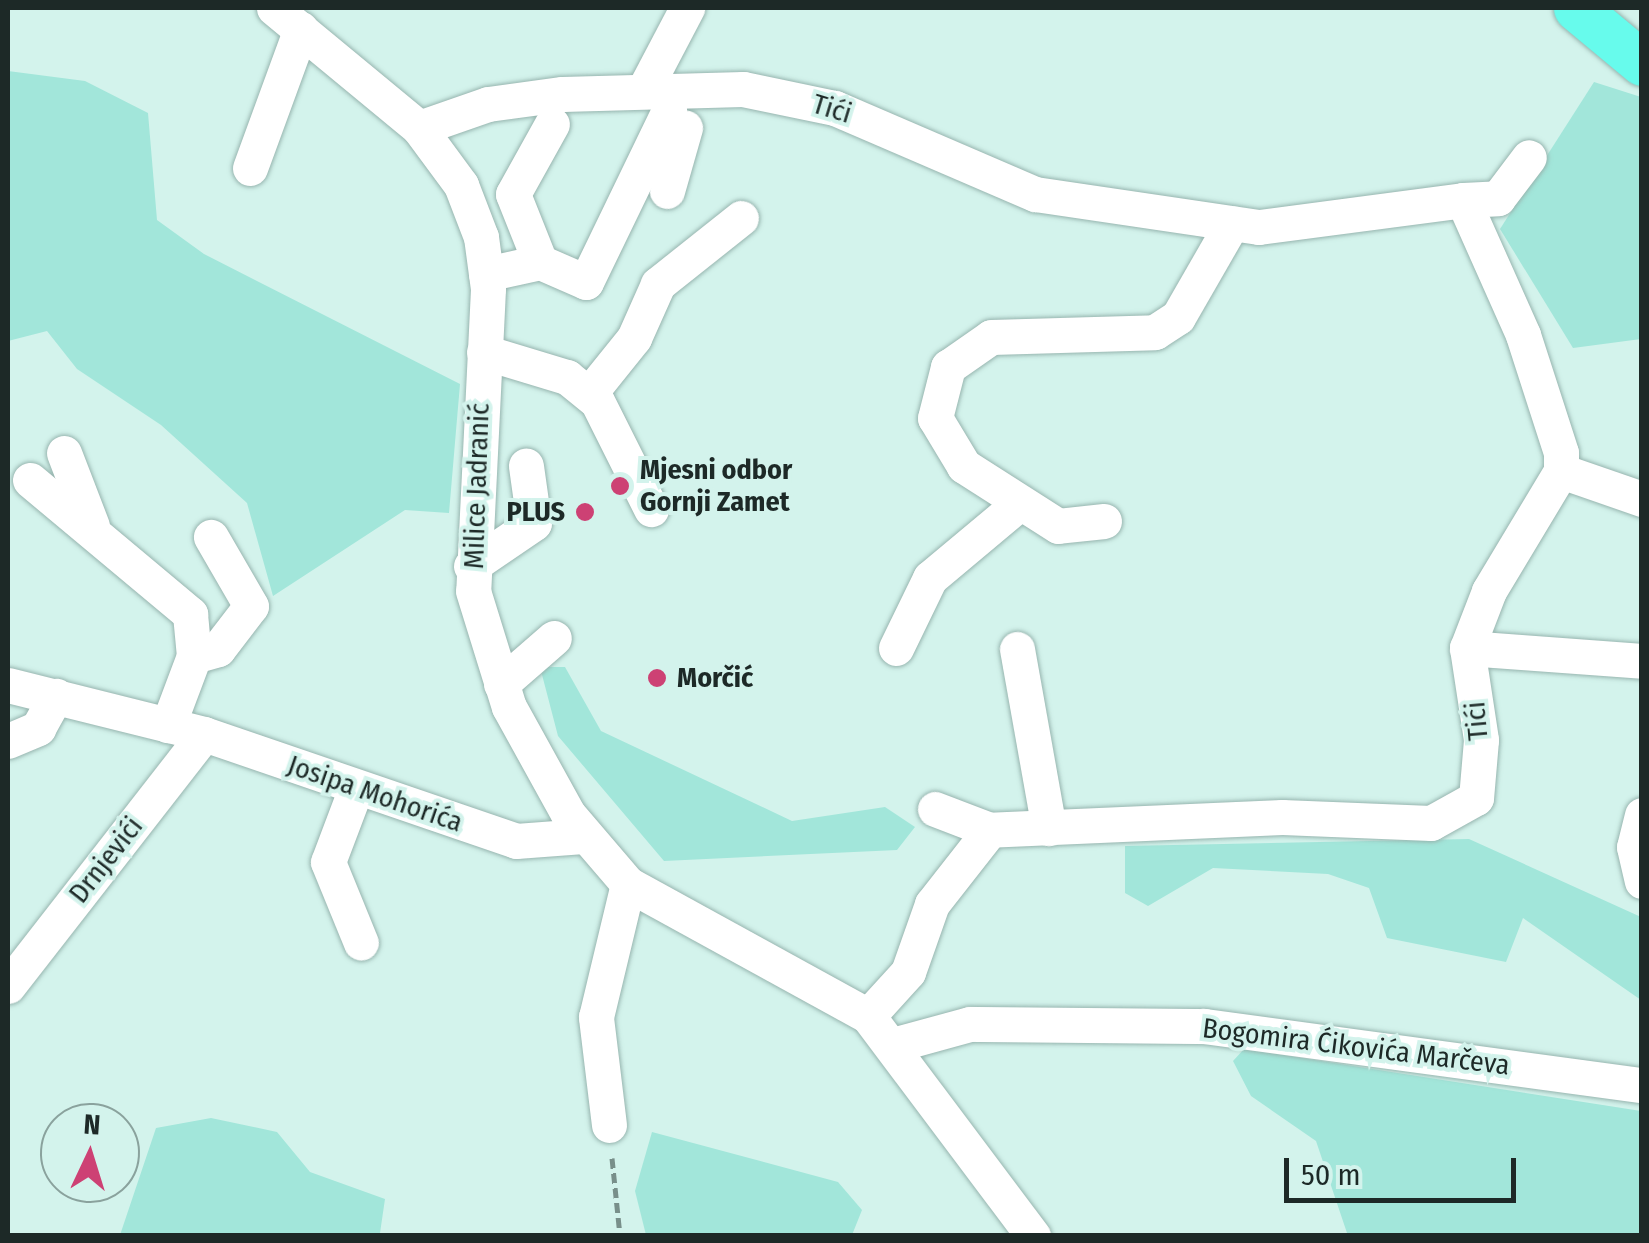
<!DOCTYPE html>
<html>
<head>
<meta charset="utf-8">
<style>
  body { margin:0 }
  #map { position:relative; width:1649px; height:1243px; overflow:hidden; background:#d3f3ec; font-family:"Fira Sans Condensed",sans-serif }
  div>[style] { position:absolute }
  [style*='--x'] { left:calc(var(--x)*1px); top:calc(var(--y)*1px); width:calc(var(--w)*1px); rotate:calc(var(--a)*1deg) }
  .green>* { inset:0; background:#a2e6da }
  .path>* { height:5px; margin-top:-2.5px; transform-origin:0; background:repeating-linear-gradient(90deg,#788f8a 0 10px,transparent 0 15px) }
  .roads { filter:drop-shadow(0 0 2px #97b5af) drop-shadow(0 0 2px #97b5af) }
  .minor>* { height:35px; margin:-17.5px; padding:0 17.5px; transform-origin:17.5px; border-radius:17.5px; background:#fff }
  .major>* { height:45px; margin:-22.5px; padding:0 22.5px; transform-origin:22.5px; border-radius:22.5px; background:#67fbec }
  .dots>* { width:28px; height:28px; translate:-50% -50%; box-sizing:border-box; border:5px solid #d3f3ec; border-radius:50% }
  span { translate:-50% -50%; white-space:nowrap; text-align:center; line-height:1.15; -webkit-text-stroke:8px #d3f3ec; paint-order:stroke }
  .street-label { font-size:28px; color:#1d2927 }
  .poi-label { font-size:28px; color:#1d2927; font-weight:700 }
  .left { translate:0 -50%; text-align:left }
  .right { translate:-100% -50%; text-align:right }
  .frame { position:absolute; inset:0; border:10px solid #1d2927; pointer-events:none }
  .north { position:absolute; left:40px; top:1103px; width:100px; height:100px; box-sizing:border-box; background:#d3f3ec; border:2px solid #8aa29d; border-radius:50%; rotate:4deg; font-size:28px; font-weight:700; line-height:40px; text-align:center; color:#1d2927 }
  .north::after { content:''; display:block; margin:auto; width:35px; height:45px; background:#cd4174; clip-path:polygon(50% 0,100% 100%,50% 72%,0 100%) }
  .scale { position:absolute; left:1284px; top:1158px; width:232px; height:45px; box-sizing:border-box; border:5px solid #1d2927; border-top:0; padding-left:12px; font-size:30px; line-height:35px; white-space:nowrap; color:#1d2927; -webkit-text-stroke:8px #d3f3ec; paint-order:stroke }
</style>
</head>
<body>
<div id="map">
  <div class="green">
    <i style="clip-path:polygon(8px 71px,85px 81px,148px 113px,157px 220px,204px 254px,460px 384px,449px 513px,405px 510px,273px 596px,247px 503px,161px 425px,77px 369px,47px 331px,8px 341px)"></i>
    <i style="clip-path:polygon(1594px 82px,1641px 97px,1641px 339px,1573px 348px,1500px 229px)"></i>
    <i style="clip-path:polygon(540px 667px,565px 667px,601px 731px,792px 821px,885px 807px,915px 827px,897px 850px,664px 861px,558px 736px)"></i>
    <i style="clip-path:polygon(1469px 839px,1641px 917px,1641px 1000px,1523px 918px,1506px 962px,1387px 938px,1369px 888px,1328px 874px,1213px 868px,1148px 906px,1125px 893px,1125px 846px)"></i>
    <i style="clip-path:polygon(1244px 1049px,1641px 1111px,1641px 1235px,1347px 1233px,1316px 1141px,1251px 1096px,1233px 1061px)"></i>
    <i style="clip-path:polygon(211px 1118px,277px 1132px,310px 1172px,385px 1199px,380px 1233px,120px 1235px,156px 1128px)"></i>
    <i style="clip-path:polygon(652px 1132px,838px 1182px,862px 1210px,852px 1235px,646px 1235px,635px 1191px)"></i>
  </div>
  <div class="path">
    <i style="--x:612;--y:1158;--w:78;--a:84.1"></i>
  </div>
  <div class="roads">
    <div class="minor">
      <i style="--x:274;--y:8;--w:188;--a:39.6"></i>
      <i style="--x:419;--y:128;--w:71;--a:53.6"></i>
      <i style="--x:461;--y:185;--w:56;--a:69"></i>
      <i style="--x:481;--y:237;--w:52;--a:82.3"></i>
      <i style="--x:488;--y:289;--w:302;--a:92.8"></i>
      <i style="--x:473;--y:591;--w:121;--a:72.8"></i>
      <i style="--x:509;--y:707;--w:122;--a:61.1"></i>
      <i style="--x:568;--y:814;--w:92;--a:49.4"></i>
      <i style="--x:628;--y:884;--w:274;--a:28.8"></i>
      <i style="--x:868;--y:1016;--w:275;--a:53.1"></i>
      <i style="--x:644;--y:90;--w:93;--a:-62.3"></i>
      <i style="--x:419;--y:128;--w:73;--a:-19.2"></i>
      <i style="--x:488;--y:104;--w:75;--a:-7.7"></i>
      <i style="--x:562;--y:94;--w:181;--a:-1.6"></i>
      <i style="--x:743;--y:89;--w:94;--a:11.7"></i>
      <i style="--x:835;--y:108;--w:218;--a:23.3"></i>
      <i style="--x:1035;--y:194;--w:226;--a:8.4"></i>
      <i style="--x:1259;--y:227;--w:206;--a:-7.5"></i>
      <i style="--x:1463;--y:200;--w:148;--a:66"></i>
      <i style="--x:1523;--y:335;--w:124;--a:72.1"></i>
      <i style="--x:1561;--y:453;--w:18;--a:90"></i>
      <i style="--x:1561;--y:471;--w:140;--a:121"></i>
      <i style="--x:1489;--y:591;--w:61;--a:111.1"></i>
      <i style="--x:1467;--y:648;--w:93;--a:81.3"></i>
      <i style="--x:1481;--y:740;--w:58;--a:94.9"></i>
      <i style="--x:1476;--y:798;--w:51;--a:150.9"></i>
      <i style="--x:1431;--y:823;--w:149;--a:-177.7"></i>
      <i style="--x:1282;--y:817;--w:292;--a:177.5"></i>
      <i style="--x:990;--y:830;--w:94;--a:128.1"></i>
      <i style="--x:932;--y:904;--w:72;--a:109.4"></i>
      <i style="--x:908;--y:972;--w:59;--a:132.3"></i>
      <i style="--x:250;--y:168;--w:148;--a:-69.9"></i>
      <i style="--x:667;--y:191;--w:66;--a:-74.1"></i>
      <i style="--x:1463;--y:200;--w:35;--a:-3"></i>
      <i style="--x:1498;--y:198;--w:51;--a:-52.9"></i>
      <i style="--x:540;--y:262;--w:50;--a:23.5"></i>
      <i style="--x:586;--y:282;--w:191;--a:-64.2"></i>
      <i style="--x:486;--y:274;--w:55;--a:-12.5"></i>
      <i style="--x:540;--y:262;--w:73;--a:-111.7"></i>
      <i style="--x:513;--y:194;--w:80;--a:-60.9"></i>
      <i style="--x:484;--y:352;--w:87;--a:16.8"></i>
      <i style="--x:567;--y:377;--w:38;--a:39"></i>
      <i style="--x:597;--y:401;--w:121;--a:63.4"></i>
      <i style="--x:589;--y:394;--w:72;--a:-51.2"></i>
      <i style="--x:634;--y:338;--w:59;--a:-66"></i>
      <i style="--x:658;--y:284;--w:106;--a:-38.5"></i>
      <i style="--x:64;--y:453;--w:78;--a:69"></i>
      <i style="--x:1561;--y:471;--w:86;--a:19.1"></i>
      <i style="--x:30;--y:480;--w:209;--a:39.9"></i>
      <i style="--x:190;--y:614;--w:42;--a:84.6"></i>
      <i style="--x:194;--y:656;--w:74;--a:110.6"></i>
      <i style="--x:1104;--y:521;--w:46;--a:173.8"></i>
      <i style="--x:1058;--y:526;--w:112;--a:-147.4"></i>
      <i style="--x:964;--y:466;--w:56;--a:-121.1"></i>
      <i style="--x:935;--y:418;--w:53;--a:-75.7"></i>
      <i style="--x:948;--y:367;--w:52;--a:-34.9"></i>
      <i style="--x:991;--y:337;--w:164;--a:-1.7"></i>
      <i style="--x:1155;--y:332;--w:27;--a:-33"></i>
      <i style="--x:1178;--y:317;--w:108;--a:-60.1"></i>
      <i style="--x:471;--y:566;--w:76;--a:-34.3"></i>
      <i style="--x:534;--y:523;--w:58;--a:-98"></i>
      <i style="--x:896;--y:648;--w:78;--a:-64.1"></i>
      <i style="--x:930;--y:578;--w:112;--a:-39.9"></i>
      <i style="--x:1467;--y:648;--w:175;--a:4.2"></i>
      <i style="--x:1017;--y:649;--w:182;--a:79.9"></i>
      <i style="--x:194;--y:656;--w:25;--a:-16"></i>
      <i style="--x:218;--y:649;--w:54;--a:-52.5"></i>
      <i style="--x:251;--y:606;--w:80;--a:-120.1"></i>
      <i style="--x:501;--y:684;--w:70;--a:-41"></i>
      <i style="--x:8;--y:685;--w:202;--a:14"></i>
      <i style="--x:204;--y:734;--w:330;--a:18.9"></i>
      <i style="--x:516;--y:841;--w:67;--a:-4.3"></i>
      <i style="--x:8;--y:741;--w:33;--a:-23"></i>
      <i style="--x:38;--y:728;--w:37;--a:-61"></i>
      <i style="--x:356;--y:788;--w:79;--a:110.7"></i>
      <i style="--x:328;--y:862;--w:87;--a:67.8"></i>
      <i style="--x:935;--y:809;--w:59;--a:20.9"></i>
      <i style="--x:1642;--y:815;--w:33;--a:104"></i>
      <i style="--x:1634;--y:847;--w:35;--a:77"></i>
      <i style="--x:8;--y:986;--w:319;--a:-52.1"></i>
      <i style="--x:893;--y:1045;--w:80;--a:-15.3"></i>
      <i style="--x:970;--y:1024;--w:234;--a:0.5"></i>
      <i style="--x:1204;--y:1026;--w:442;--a:7.7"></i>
      <i style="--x:609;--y:1125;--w:109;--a:-96.9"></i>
      <i style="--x:596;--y:1017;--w:137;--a:-76.5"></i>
    </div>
    <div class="major">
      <i style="--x:1576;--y:8;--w:86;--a:39.8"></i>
    </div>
  </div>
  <div class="dots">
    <i style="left:620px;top:486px;background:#cd4174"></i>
    <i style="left:585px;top:512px;background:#cd4174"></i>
    <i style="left:657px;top:678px;background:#cd4174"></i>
  </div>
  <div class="street-label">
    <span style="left:832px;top:109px;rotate:17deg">Tići</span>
    <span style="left:477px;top:486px;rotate:-88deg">Milice Jadranić</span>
    <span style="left:1477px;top:721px;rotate:-95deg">Tići</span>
    <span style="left:375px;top:794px;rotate:19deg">Josipa Mohorića</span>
    <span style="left:106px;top:860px;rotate:-52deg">Drnjevići</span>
    <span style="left:1356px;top:1047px;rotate:7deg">Bogomira Ćikovića Marčeva</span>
  </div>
  <div class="poi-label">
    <span class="left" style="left:640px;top:486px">Mjesni odbor<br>Gornji Zamet</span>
    <span class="right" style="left:565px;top:512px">PLUS</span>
    <span class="left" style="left:677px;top:678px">Morčić</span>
  </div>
  <div class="frame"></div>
  <div class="north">N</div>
  <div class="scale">50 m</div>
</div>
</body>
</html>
